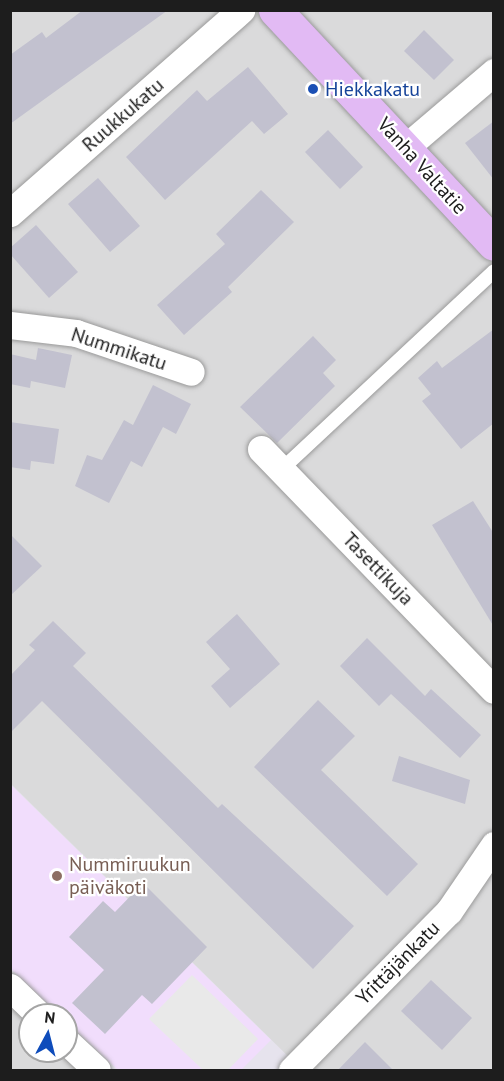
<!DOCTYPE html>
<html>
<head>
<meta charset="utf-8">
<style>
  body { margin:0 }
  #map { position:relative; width:504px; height:1081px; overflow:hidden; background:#e6e3ed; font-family:"PT Sans",sans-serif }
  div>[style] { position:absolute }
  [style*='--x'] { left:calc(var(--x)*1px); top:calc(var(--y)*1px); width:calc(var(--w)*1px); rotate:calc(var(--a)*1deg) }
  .residential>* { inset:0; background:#dadadb }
  .education>* { inset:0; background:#f1ddfc }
  .parking>* { inset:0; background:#e9e9e9 }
  .building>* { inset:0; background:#c2c1cf }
  .roads { filter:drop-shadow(0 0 2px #9a9a9a) drop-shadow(0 0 2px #9a9a9a) }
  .lane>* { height:14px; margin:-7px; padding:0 7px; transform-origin:7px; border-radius:7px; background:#fff }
  .street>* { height:27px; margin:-13.5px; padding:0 13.5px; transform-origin:13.5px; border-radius:13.5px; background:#fff }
  .secondary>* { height:33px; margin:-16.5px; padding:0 16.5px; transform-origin:16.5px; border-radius:16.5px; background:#e2baf4 }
  .dots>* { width:16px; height:16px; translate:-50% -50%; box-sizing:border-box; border:3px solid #fff; border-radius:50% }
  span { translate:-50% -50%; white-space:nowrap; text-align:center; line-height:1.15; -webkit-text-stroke:4.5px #fff; paint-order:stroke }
  .transit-label { font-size:20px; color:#164399 }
  .left { translate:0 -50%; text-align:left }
  .street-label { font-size:20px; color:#1d1d1d }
  .education-label { font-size:20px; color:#785e54 }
  .frame { position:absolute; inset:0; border:12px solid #1d1d1d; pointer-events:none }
  .north { position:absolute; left:18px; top:1003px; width:60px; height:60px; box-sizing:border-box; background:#fff; border:2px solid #a5a5a5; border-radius:50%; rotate:7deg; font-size:16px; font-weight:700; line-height:24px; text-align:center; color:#1d1d1d }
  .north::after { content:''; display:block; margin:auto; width:21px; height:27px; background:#0e4cbb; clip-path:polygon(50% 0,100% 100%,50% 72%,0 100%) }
</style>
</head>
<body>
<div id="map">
  <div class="residential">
    <i style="clip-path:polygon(10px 11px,493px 11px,493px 1070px,302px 1070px,11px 784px)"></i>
    <i style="clip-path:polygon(10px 1006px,30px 1024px,30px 1051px,60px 1051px,81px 1070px,11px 1070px)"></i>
  </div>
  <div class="education">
    <i style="clip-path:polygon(10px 784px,271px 1040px,241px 1070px,118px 1070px,66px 1021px,66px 1015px,60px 1015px,11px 969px)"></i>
  </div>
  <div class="parking">
    <i style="clip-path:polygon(192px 975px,258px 1039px,228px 1070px,203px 1070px,149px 1019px)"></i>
  </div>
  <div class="building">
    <i style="clip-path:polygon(83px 10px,168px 10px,10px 124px,10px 55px,42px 32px,46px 38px)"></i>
    <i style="clip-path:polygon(424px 30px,454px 60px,434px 80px,404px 51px)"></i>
    <i style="clip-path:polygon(248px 67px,288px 114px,264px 134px,252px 121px,165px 200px,126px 157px,197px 90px,207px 101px)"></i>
    <i style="clip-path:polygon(494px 121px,494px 180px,465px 143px)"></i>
    <i style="clip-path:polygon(328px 130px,363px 167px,340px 189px,305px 152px)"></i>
    <i style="clip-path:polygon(98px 178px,140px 226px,110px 252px,68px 204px)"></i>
    <i style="clip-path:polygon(261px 190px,294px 222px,228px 287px,232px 292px,184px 335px,157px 305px,225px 244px,216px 234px)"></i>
    <i style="clip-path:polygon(36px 225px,78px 272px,49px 298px,10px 254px,10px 248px)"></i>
    <i style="clip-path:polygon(494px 329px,494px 423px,461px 449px,422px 401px,431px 394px,418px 378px,437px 361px,442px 368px)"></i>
    <i style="clip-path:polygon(313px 336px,336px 360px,323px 373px,335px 386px,277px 443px,240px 407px)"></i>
    <i style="clip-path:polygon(38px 348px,72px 355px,65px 388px,31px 381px,30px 388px,10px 384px,10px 354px,36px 360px)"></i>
    <i style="clip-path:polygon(153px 385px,191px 404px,176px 434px,163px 427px,142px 467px,131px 461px,109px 503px,75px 486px,87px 455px,102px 460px,124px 420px,133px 425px)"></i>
    <i style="clip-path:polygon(10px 422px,59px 429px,54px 464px,31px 461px,30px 470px,10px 467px)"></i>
    <i style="clip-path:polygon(473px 501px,494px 534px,494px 627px,432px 525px)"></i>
    <i style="clip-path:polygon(10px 534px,42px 566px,10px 596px)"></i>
    <i style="clip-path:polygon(237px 614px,280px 664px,230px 708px,211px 686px,230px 669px,206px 642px)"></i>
    <i style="clip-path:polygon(53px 621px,86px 653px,73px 666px,218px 808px,222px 804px,354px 926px,313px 969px,42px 701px,10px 733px,10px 676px,35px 650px,29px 645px)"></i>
    <i style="clip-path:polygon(367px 638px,425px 696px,431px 689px,481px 735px,460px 758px,391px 694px,379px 706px,340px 666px)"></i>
    <i style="clip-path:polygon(318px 700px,355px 736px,321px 770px,418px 864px,387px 896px,254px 767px)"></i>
    <i style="clip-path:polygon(399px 756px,470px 780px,465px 804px,392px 781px)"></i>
    <i style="clip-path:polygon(143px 883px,207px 947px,152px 1004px,142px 995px,105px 1034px,72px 1003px,104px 970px,69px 937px,103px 901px,115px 912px)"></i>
    <i style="clip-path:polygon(431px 980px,472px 1018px,442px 1050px,401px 1011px)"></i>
    <i style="clip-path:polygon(365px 1042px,394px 1071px,337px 1071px)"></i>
  </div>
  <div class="roads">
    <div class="lane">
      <i style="--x:282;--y:469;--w:290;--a:-43"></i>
    </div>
    <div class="street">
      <i style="--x:406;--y:147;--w:116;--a:-40.4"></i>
      <i style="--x:10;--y:213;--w:308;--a:-41.3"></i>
      <i style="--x:10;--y:325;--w:66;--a:6.9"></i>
      <i style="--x:76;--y:333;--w:121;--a:18.7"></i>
      <i style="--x:261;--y:449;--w:335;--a:46"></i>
      <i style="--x:10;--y:987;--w:40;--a:44"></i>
      <i style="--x:66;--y:1041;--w:42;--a:43.1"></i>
      <i style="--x:292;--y:1070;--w:223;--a:-45.4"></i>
      <i style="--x:449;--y:911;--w:80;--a:-55.7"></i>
    </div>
    <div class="secondary">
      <i style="--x:275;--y:10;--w:320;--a:46.9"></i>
    </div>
  </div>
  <div class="dots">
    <i style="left:313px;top:89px;background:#1a4fb4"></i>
    <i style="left:57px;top:876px;background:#8d6e63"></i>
  </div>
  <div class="transit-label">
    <span class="left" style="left:325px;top:89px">Hiekkakatu</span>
  </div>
  <div class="street-label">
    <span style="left:123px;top:115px;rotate:-41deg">Ruukkukatu</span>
    <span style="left:422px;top:166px;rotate:48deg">Vanha Valtatie</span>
    <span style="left:119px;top:349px;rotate:18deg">Nummikatu</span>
    <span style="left:378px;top:569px;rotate:46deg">Tasettikuja</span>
    <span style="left:398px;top:963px;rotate:-45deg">Yrittäjänkatu</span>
  </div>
  <div class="education-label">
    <span class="left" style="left:69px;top:876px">Nummiruukun<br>päiväkoti</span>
  </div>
  <div class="frame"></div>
  <div class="north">N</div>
</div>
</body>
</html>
